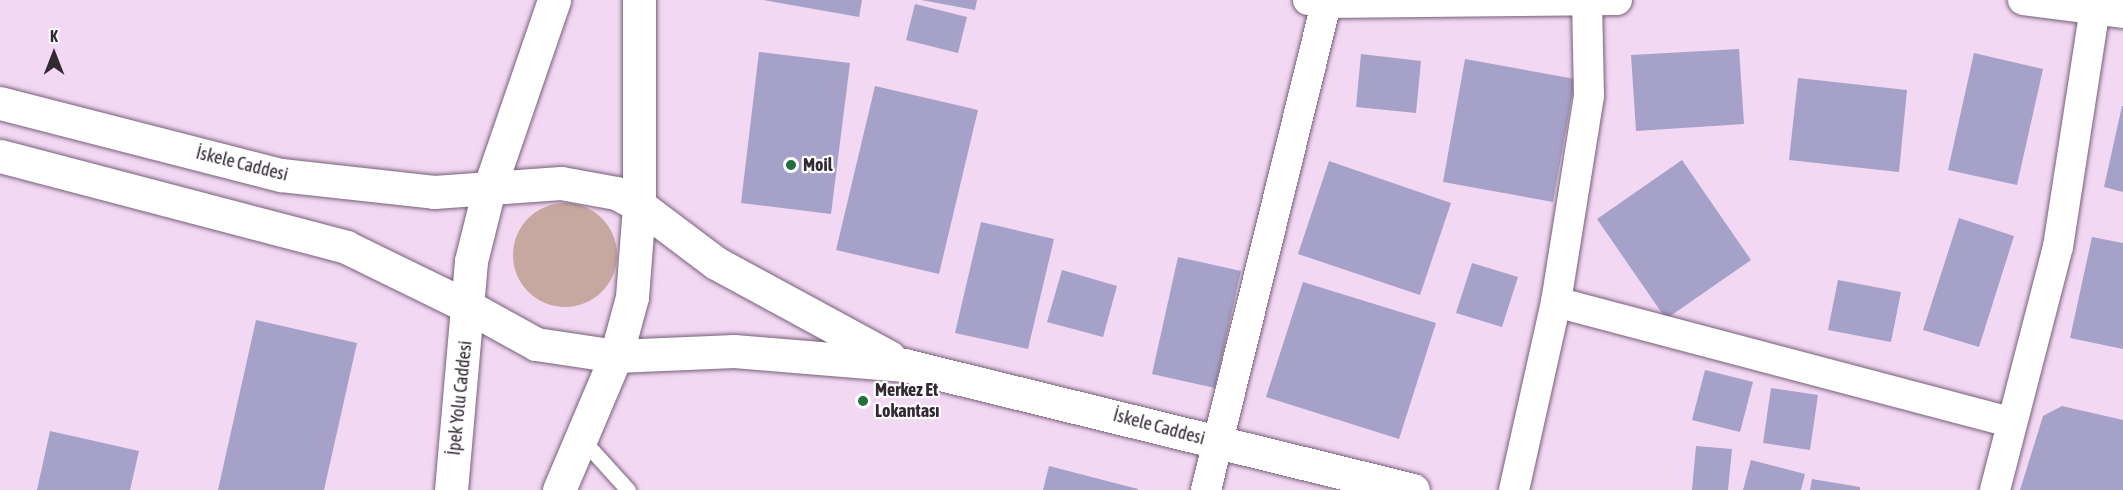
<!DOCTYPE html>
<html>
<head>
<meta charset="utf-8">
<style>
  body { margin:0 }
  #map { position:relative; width:2123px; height:490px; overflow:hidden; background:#f3d8f4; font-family:"Asap Condensed",sans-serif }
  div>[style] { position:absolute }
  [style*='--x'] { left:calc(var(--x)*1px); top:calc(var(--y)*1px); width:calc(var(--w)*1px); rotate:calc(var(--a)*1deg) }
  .green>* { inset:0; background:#c7a8a0 }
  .round { border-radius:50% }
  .building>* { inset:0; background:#a6a1c8 }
  .roads { filter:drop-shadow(0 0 2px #776078) drop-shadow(0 0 2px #776078) }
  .service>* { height:15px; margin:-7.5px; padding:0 7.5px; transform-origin:7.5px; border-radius:7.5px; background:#fff }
  .minor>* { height:30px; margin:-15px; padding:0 15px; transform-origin:15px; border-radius:15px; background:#fff }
  .secondary>* { height:33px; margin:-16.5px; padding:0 16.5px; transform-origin:16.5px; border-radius:16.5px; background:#fff }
  .primary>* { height:33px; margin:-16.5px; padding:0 16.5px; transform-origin:16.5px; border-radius:16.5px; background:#fff }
  .trunk>* { height:33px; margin:-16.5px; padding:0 16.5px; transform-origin:16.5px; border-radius:16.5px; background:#fff }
  .dots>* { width:16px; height:16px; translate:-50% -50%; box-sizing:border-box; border:3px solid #fff; border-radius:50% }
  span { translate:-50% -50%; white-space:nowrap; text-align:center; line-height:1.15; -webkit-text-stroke:4.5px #fff; paint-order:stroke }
  .street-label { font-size:18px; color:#332934 }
  .poi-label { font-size:18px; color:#332934; font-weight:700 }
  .left { translate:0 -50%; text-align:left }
  .north { position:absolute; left:24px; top:24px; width:60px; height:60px; -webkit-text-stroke:4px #fff; paint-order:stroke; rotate:0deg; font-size:16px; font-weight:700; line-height:24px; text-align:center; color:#332934 }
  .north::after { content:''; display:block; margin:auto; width:21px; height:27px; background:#332934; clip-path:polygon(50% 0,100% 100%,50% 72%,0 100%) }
</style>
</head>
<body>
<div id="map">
  <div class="green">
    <i class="round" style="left:513px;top:203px;width:104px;height:104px"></i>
  </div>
  <div class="building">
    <i style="clip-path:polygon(763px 0,862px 0,859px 17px)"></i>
    <i style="clip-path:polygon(921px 0,977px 0,975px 10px)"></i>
    <i style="clip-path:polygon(915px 4px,967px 17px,958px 53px,906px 40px)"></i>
    <i style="clip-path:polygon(1739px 49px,1744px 124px,1636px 131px,1631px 55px)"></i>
    <i style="clip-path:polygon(759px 52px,850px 63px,831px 214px,741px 203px)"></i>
    <i style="clip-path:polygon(1974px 53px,2043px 69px,2017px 185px,1948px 170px)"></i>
    <i style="clip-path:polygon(1361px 54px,1421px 61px,1416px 113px,1356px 107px)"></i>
    <i style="clip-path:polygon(1465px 59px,1575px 79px,1553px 202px,1443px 182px)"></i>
    <i style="clip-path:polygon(1798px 78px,1907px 90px,1899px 172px,1789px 160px)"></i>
    <i style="clip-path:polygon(875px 86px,978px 110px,939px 274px,836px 250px)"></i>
    <i style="clip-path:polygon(2122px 106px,2123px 106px,2123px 192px,2104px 187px)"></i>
    <i style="clip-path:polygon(1682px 160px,1751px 260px,1666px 319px,1597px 219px)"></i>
    <i style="clip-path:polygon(1329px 161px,1451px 203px,1420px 295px,1298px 254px)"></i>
    <i style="clip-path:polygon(1959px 218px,2014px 236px,1979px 347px,1923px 330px)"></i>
    <i style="clip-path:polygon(981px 222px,1054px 239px,1028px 349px,955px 333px)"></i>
    <i style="clip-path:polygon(2092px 237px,2123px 243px,2123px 349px,2070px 338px)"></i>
    <i style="clip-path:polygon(1178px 257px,1241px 271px,1215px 388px,1152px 374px)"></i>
    <i style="clip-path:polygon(1472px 263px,1518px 277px,1502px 327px,1456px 313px)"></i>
    <i style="clip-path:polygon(1062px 270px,1117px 286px,1103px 337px,1047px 322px)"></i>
    <i style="clip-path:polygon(1838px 280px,1901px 292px,1891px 342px,1828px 330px)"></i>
    <i style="clip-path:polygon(1303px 282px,1436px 323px,1399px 439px,1266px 397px)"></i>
    <i style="clip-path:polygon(256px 320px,357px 343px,324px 490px,218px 490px)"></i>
    <i style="clip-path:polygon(1705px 370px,1753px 382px,1740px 432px,1692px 420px)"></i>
    <i style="clip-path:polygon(1771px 388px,1818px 395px,1810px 450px,1763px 443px)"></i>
    <i style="clip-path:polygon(2062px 406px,2123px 420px,2123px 490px,2020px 490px,2043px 416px)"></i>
    <i style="clip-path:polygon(50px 431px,139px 451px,130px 490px,37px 490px)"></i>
    <i style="clip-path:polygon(1696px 446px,1732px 449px,1728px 490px,1692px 490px)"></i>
    <i style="clip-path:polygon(1751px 460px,1805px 474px,1801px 490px,1743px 490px)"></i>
    <i style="clip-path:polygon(1049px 466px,1138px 489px,1138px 490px,1043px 490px)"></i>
    <i style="clip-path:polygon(1812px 479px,1860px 487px,1860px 490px,1810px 490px)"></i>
  </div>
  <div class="roads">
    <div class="service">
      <i style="--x:581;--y:438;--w:70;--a:47.9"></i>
    </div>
    <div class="minor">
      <i style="--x:1308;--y:0;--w:18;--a:9"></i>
      <i style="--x:1326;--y:3;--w:291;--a:-0.6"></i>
      <i style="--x:2023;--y:0;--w:101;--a:7.4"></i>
      <i style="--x:1556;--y:302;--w:469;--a:14.8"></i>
      <i style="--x:1206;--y:490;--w:505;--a:-76.13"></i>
      <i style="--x:1514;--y:490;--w:193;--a:-77.4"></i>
      <i style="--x:1556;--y:302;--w:209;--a:-80.9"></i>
      <i style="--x:1589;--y:96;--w:95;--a:-91.2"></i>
      <i style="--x:1995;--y:490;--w:251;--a:-75.5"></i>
      <i style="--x:2058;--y:247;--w:241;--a:-81.2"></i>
    </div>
    <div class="secondary">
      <i style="--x:639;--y:205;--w:96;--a:37"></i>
      <i style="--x:716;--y:263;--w:197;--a:28.5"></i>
      <i style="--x:616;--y:356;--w:118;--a:-2.4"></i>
      <i style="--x:734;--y:351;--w:171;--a:4.7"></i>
      <i style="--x:904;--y:365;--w:524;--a:13.8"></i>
    </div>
    <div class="primary">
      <i style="--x:0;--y:103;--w:290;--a:14.4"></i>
      <i style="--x:281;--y:175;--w:154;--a:6.3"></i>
      <i style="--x:434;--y:192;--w:127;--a:-4.1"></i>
      <i style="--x:561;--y:183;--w:56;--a:10.3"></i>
      <i style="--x:616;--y:193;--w:26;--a:28"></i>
      <i style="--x:0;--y:156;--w:358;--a:14.7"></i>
      <i style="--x:346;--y:247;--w:137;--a:26"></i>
      <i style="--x:469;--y:307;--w:77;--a:28.9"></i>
      <i style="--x:536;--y:344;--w:81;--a:8.5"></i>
    </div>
    <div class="trunk">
      <i style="--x:451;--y:490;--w:230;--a:-85"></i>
      <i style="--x:471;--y:261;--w:74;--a:-76"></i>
      <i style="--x:489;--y:189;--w:200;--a:-71"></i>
      <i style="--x:559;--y:490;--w:146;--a:-67"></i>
      <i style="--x:616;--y:356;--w:61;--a:-74.8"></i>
      <i style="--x:632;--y:297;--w:92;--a:-85.6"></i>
      <i style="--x:639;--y:205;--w:205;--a:-90"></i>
    </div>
  </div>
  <div class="dots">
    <i style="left:791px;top:165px;background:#227040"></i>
    <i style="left:863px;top:401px;background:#227040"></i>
  </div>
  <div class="street-label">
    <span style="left:242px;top:164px;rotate:14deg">İskele Caddesi</span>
    <span style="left:460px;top:398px;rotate:-84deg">İpek Yolu Caddesi</span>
    <span style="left:1159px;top:427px;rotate:15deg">İskele Caddesi</span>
  </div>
  <div class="poi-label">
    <span class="left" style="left:803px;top:165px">Moil</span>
    <span class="left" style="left:875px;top:401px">Merkez Et<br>Lokantası</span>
  </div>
  <div class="north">K</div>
</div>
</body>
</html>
